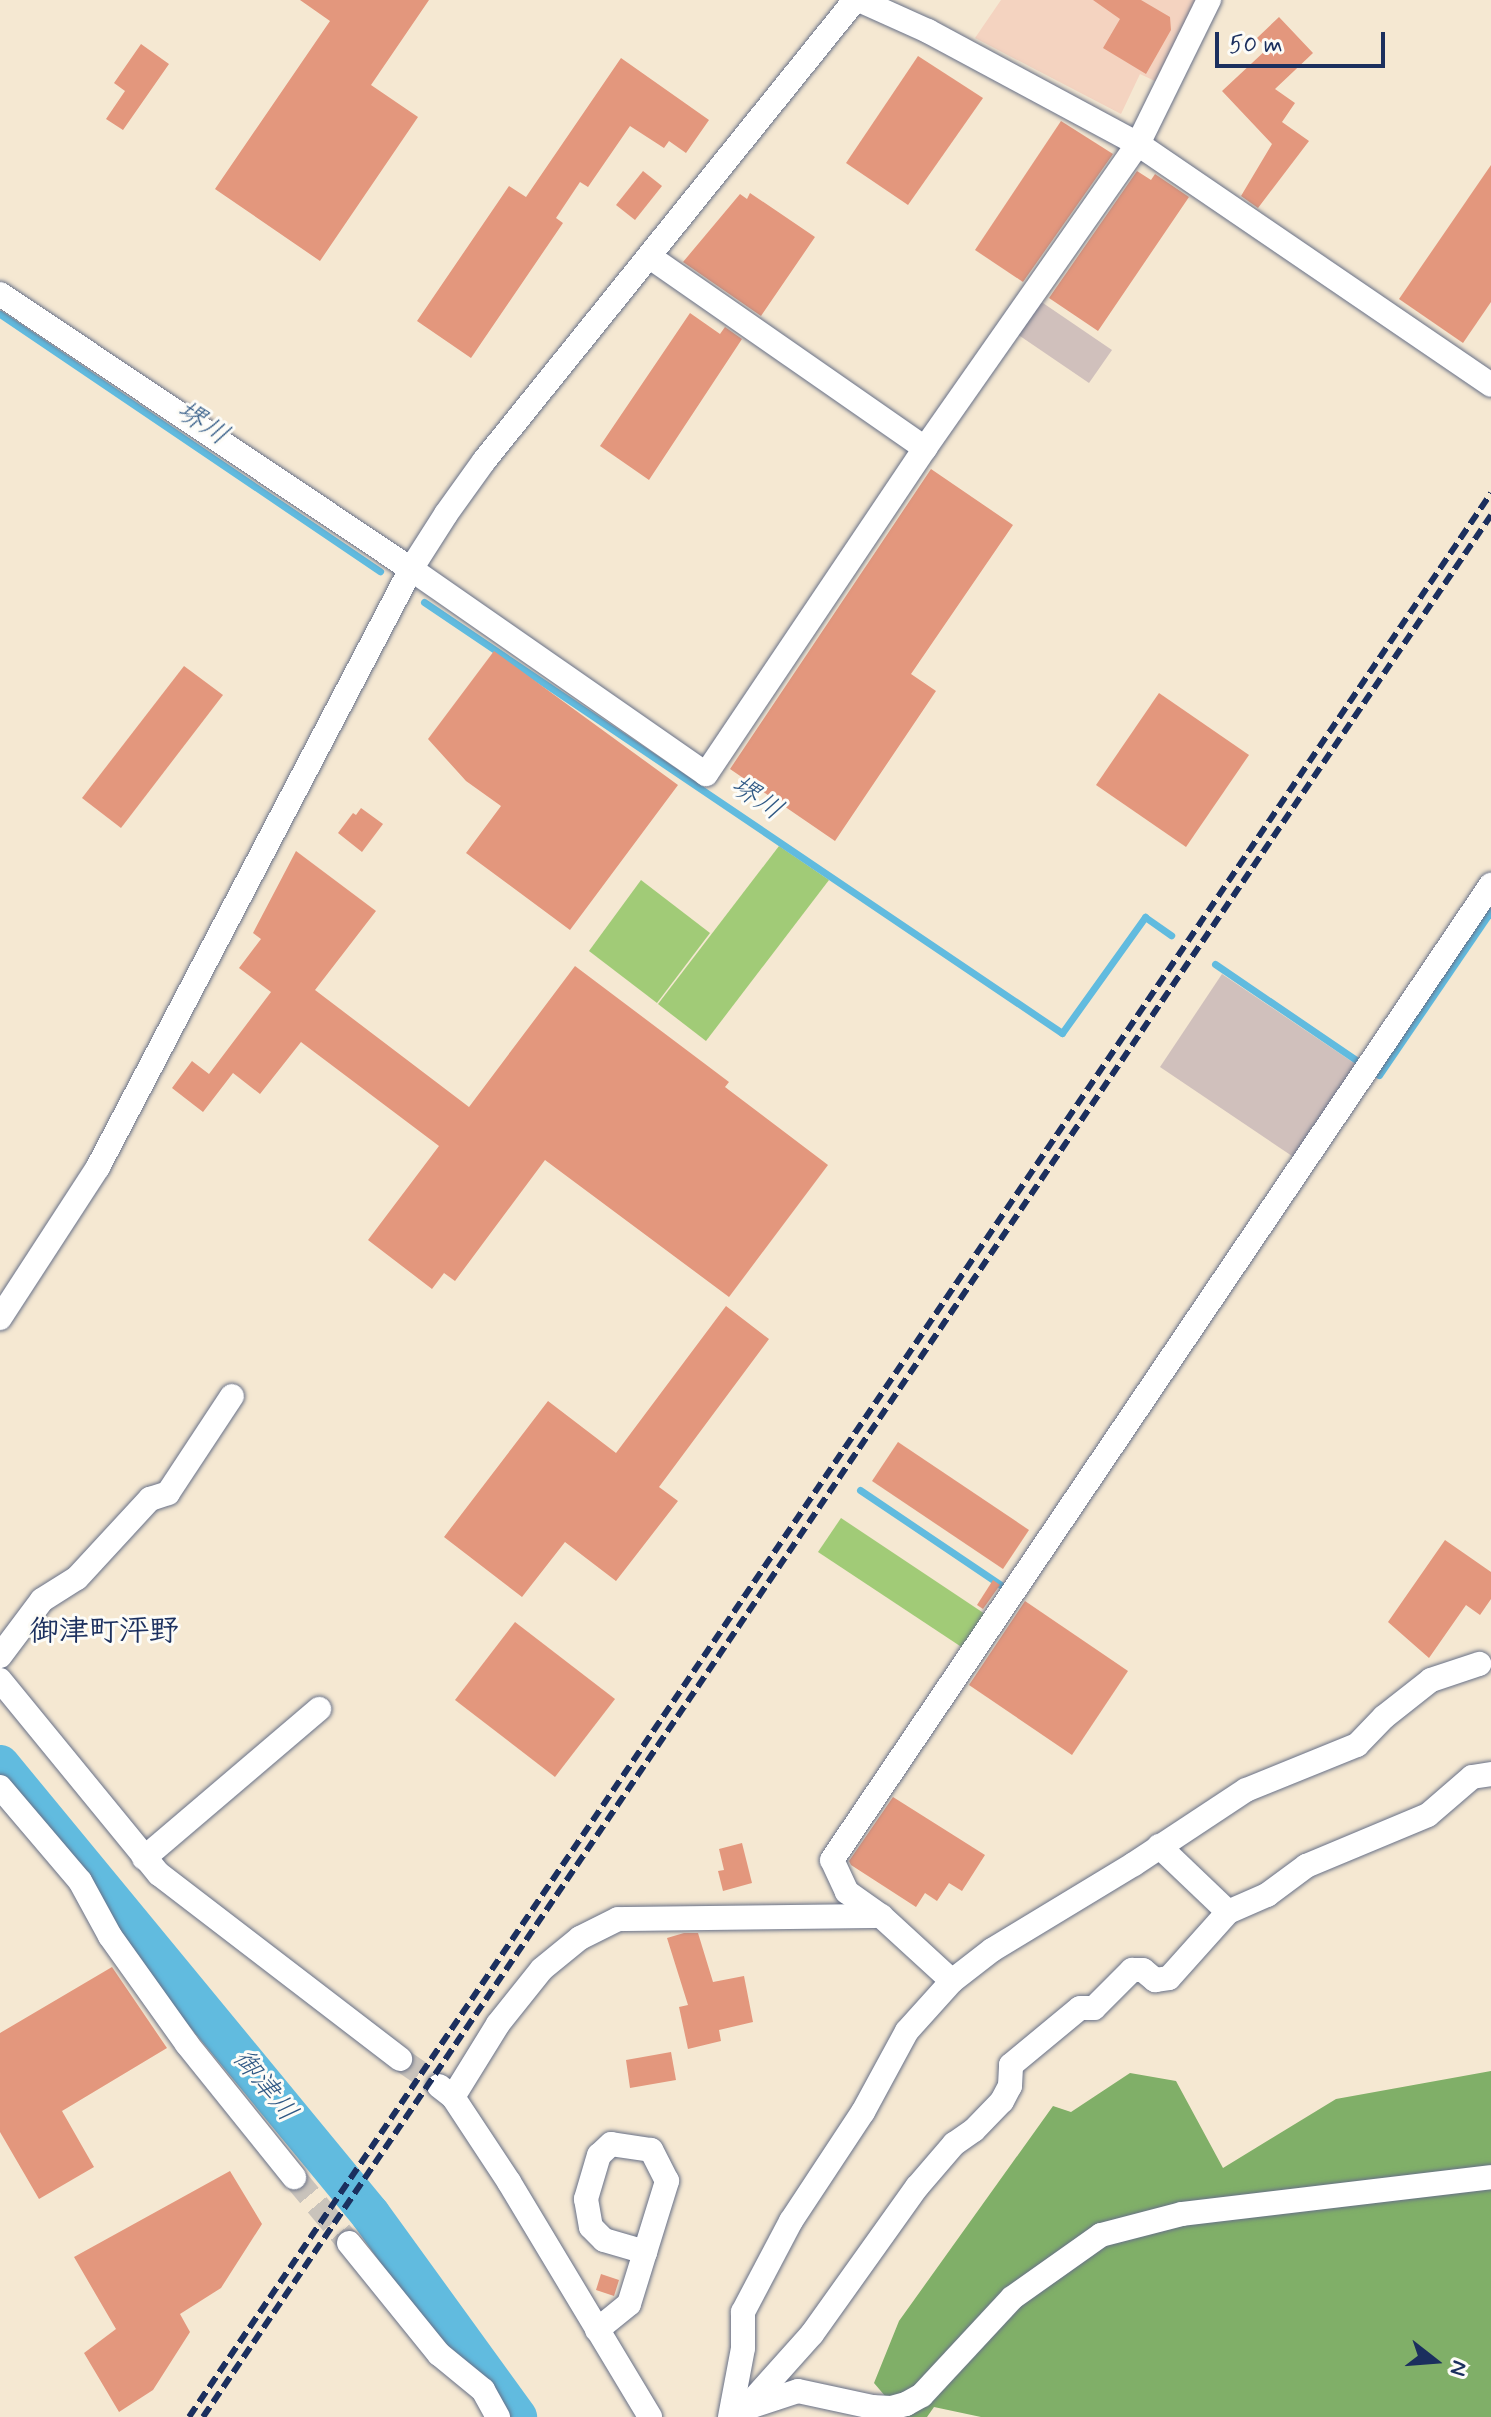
<!DOCTYPE html>
<html>
<head>
<meta charset="utf-8">
<style>
  body { margin:0 }
  #map { position:relative; width:1491px; height:2417px; overflow:hidden; background:#f5e8d2; font-family:Mynerve,"Klee One",sans-serif }
  div>[style] { position:absolute }
  [style*='--x'] { left:calc(var(--x)*1px); top:calc(var(--y)*1px); width:calc(var(--w)*1px); rotate:calc(var(--a)*1deg) }
  .built>* { inset:0; background:#f4d3c0 }
  .industrial>* { inset:0; background:#d0c0bc }
  .green>* { inset:0; background:#a1cb77 }
  .forest>* { inset:0; background:#80af68 }
  .stream>* { height:7px; margin:-3.5px; padding:0 3.5px; transform-origin:3.5px; border-radius:3.5px; background:#61bbdf }
  .river>* { height:40px; margin:-20px; padding:0 20px; transform-origin:20px; border-radius:20px; background:#61bbdf }
  .building>* { inset:0; background:#e3977d }
  .minor-tunnel>* { height:24px; margin-top:-12px; transform-origin:0; background:repeating-linear-gradient(90deg,#c9c3bb 0 24px,transparent 0 36px) }
  .roads { filter:drop-shadow(0 0 2px #677087) drop-shadow(0 0 2px #677087) }
  .minor>* { height:24px; margin:-12px; padding:0 12px; transform-origin:12px; border-radius:12px; background:#fff }
  .rail>* { height:6px; margin-top:-3px; transform-origin:0; background:repeating-linear-gradient(90deg,#1b2f5e 0 12px,transparent 0 18px) }
  span { translate:-50% -50%; white-space:nowrap; text-align:center; line-height:1.15; -webkit-text-stroke:6px #fdfcf7; paint-order:stroke }
  .water-label { font-size:28px; color:#305985; font-style:italic }
  .quarter-label { font-size:30px; color:#1b2f5e; font-weight:700 }
  .north { position:absolute; left:1395px; top:2321px; width:80px; height:80px; -webkit-text-stroke:6px #fdfcf7; paint-order:stroke; rotate:107deg; font-size:22px; font-weight:700; line-height:32px; text-align:center; color:#1b2f5e }
  .north::after { content:''; display:block; margin:auto; width:28px; height:36px; background:#1b2f5e; clip-path:polygon(50% 0,100% 100%,50% 72%,0 100%) }
  .scale { position:absolute; left:1215px; top:32px; width:170px; height:36px; box-sizing:border-box; border:4px solid #1b2f5e; border-top:0; padding-left:10px; font-size:24px; line-height:28px; white-space:nowrap; color:#1b2f5e; -webkit-text-stroke:6px #fdfcf7; paint-order:stroke }
</style>
</head>
<body>
<div id="map">
  <div class="built">
    <i style="clip-path:polygon(1001px 0,1197px 0,1157px 82px,1140px 74px,1121px 114px,975px 38px)"></i>
  </div>
  <div class="industrial">
    <i style="clip-path:polygon(1040px 301px,1112px 350px,1089px 383px,1017px 334px)"></i>
    <i style="clip-path:polygon(1222px 974px,1357px 1065px,1295px 1158px,1160px 1067px)"></i>
  </div>
  <div class="green">
    <i style="clip-path:polygon(779px 846px,829px 880px,706px 1041px,658px 1004px)"></i>
    <i style="clip-path:polygon(641px 880px,710px 933px,657px 1003px,589px 951px)"></i>
    <i style="clip-path:polygon(841px 1518px,988px 1616px,966px 1650px,818px 1552px)"></i>
  </div>
  <div class="forest">
    <i style="clip-path:polygon(1491px 2071px,1491px 2417px,981px 2417px,934px 2407px,927px 2417px,903px 2417px,874px 2383px,899px 2321px,1053px 2106px,1071px 2112px,1130px 2073px,1176px 2081px,1223px 2168px,1336px 2099px)"></i>
  </div>
  <div class="stream">
    <i style="--x:0;--y:314;--w:459;--a:34.1"></i>
    <i style="--x:424;--y:602;--w:770;--a:34.04"></i>
    <i style="--x:1062;--y:1033;--w:143;--a:-54.4"></i>
    <i style="--x:1145;--y:917;--w:32;--a:35"></i>
    <i style="--x:1215;--y:964;--w:174;--a:34.2"></i>
    <i style="--x:1373;--y:1071;--w:7;--a:34"></i>
    <i style="--x:1379;--y:1075;--w:199;--a:-55.7"></i>
    <i style="--x:860;--y:1490;--w:177;--a:34"></i>
  </div>
  <div class="river">
    <i style="--x:0;--y:1765;--w:582;--a:50.51"></i>
    <i style="--x:370;--y:2214;--w:251;--a:54.1"></i>
  </div>
  <div class="building">
    <i style="clip-path:polygon(300px 0,429px 0,371px 85px,418px 117px,320px 261px,215px 189px,330px 21px)"></i>
    <i style="clip-path:polygon(1093px 0,1141px 0,1170px 17px,1171px 30px,1146px 74px,1103px 48px,1120px 19px)"></i>
    <i style="clip-path:polygon(1279px 17px,1313px 53px,1275px 89px,1295px 103px,1282px 122px,1309px 141px,1258px 208px,1241px 196px,1272px 144px,1222px 91px,1267px 49px,1257px 38px)"></i>
    <i style="clip-path:polygon(141px 44px,169px 64px,123px 130px,106px 119px,125px 91px,114px 83px)"></i>
    <i style="clip-path:polygon(918px 56px,983px 98px,908px 205px,846px 163px)"></i>
    <i style="clip-path:polygon(621px 58px,709px 120px,686px 153px,669px 141px,664px 148px,630px 126px,588px 187px,580px 182px,556px 218px,563px 223px,471px 358px,417px 321px,509px 186px,526px 197px)"></i>
    <i style="clip-path:polygon(1061px 121px,1113px 154px,1023px 282px,975px 250px)"></i>
    <i style="clip-path:polygon(1491px 165px,1491px 302px,1463px 343px,1399px 299px)"></i>
    <i style="clip-path:polygon(643px 171px,662px 186px,635px 220px,616px 205px)"></i>
    <i style="clip-path:polygon(1137px 171px,1151px 180px,1155px 174px,1189px 197px,1098px 331px,1049px 298px)"></i>
    <i style="clip-path:polygon(750px 193px,815px 237px,761px 316px,683px 262px,740px 194px,747px 199px)"></i>
    <i style="clip-path:polygon(690px 313px,720px 334px,725px 327px,742px 339px,649px 480px,600px 446px)"></i>
    <i style="clip-path:polygon(931px 469px,1013px 525px,911px 674px,936px 691px,835px 841px,730px 769px)"></i>
    <i style="clip-path:polygon(494px 651px,678px 785px,570px 930px,466px 853px,501px 806px,466px 781px,428px 739px)"></i>
    <i style="clip-path:polygon(184px 666px,223px 695px,121px 828px,82px 798px)"></i>
    <i style="clip-path:polygon(1159px 693px,1249px 755px,1186px 847px,1096px 785px)"></i>
    <i style="clip-path:polygon(361px 808px,383px 824px,362px 852px,338px 833px,353px 813px,356px 815px)"></i>
    <i style="clip-path:polygon(296px 851px,376px 911px,315px 990px,469px 1107px,575px 966px,729px 1082px,725px 1087px,828px 1165px,729px 1297px,545px 1160px,455px 1281px,444px 1273px,432px 1289px,368px 1240px,439px 1146px,301px 1042px,260px 1094px,233px 1073px,203px 1112px,172px 1088px,192px 1061px,209px 1074px,271px 992px,239px 968px,261px 939px,253px 933px)"></i>
    <i style="clip-path:polygon(726px 1306px,769px 1339px,659px 1487px,678px 1501px,616px 1581px,565px 1542px,522px 1597px,444px 1537px,548px 1401px,616px 1453px)"></i>
    <i style="clip-path:polygon(898px 1442px,1029px 1530px,1003px 1569px,872px 1481px)"></i>
    <i style="clip-path:polygon(1445px 1540px,1491px 1572px,1491px 1599px,1480px 1615px,1466px 1605px,1429px 1658px,1388px 1622px)"></i>
    <i style="clip-path:polygon(993px 1580px,1000px 1585px,983px 1609px,977px 1605px)"></i>
    <i style="clip-path:polygon(1025px 1601px,1128px 1671px,1072px 1755px,969px 1685px)"></i>
    <i style="clip-path:polygon(515px 1622px,615px 1699px,555px 1777px,455px 1700px)"></i>
    <i style="clip-path:polygon(893px 1797px,985px 1855px,962px 1891px,949px 1883px,937px 1901px,925px 1893px,916px 1907px,851px 1865px,849px 1861px)"></i>
    <i style="clip-path:polygon(742px 1843px,752px 1883px,723px 1891px,718px 1871px,724px 1870px,719px 1849px)"></i>
    <i style="clip-path:polygon(684px 1933px,698px 1933px,713px 1982px,744px 1976px,753px 2022px,719px 2030px,721px 2041px,688px 2049px,679px 2007px,688px 2005px,667px 1938px)"></i>
    <i style="clip-path:polygon(112px 1967px,167px 2048px,62px 2111px,94px 2167px,39px 2199px,0 2132px,0 2033px)"></i>
    <i style="clip-path:polygon(671px 2052px,676px 2080px,630px 2088px,626px 2060px)"></i>
    <i style="clip-path:polygon(230px 2171px,262px 2224px,221px 2288px,180px 2314px,190px 2332px,153px 2390px,119px 2412px,84px 2353px,116px 2329px,74px 2257px)"></i>
    <i style="clip-path:polygon(601px 2274px,619px 2280px,614px 2296px,596px 2290px)"></i>
  </div>
  <div class="minor-tunnel">
    <i style="--x:400;--y:2059;--w:47;--a:34.7"></i>
    <i style="--x:294;--y:2177;--w:86;--a:50.2"></i>
  </div>
  <div class="roads">
    <div class="minor">
      <i style="--x:859;--y:0;--w:76;--a:24.2"></i>
      <i style="--x:928;--y:31;--w:238;--a:28.3"></i>
      <i style="--x:1138;--y:144;--w:427;--a:34.3"></i>
      <i style="--x:650;--y:257;--w:335;--a:34.8"></i>
      <i style="--x:0;--y:294;--w:495;--a:33.8"></i>
      <i style="--x:411;--y:569;--w:359;--a:34.8"></i>
      <i style="--x:706;--y:774;--w:393;--a:-56.1"></i>
      <i style="--x:925;--y:448;--w:371;--a:-55"></i>
      <i style="--x:1138;--y:144;--w:161;--a:-63.8"></i>
      <i style="--x:0;--y:1318;--w:180;--a:-57"></i>
      <i style="--x:98;--y:1167;--w:675;--a:-62.37"></i>
      <i style="--x:411;--y:569;--w:65;--a:-57.5"></i>
      <i style="--x:446;--y:514;--w:65;--a:-54.4"></i>
      <i style="--x:484;--y:461;--w:592;--a:-51.17"></i>
      <i style="--x:0;--y:1656;--w:70;--a:-53.1"></i>
      <i style="--x:42;--y:1600;--w:41;--a:-32.2"></i>
      <i style="--x:77;--y:1578;--w:108;--a:-47.3"></i>
      <i style="--x:150;--y:1499;--w:19;--a:-18"></i>
      <i style="--x:168;--y:1493;--w:116;--a:-56.6"></i>
      <i style="--x:0;--y:1680;--w:251;--a:50.7"></i>
      <i style="--x:159;--y:1874;--w:304;--a:37.5"></i>
      <i style="--x:0;--y:1787;--w:123;--a:49.6"></i>
      <i style="--x:80;--y:1881;--w:63;--a:61.4"></i>
      <i style="--x:110;--y:1936;--w:133;--a:54.5"></i>
      <i style="--x:187;--y:2044;--w:171;--a:51.2"></i>
      <i style="--x:1159;--y:1846;--w:95;--a:43.7"></i>
      <i style="--x:144;--y:1858;--w:230;--a:-40.4"></i>
      <i style="--x:952;--y:1981;--w:51;--a:-37.8"></i>
      <i style="--x:992;--y:1950;--w:166;--a:-31.2"></i>
      <i style="--x:1134;--y:1864;--w:134;--a:-33.5"></i>
      <i style="--x:1246;--y:1790;--w:120;--a:-22.1"></i>
      <i style="--x:1357;--y:1745;--w:39;--a:-46"></i>
      <i style="--x:1384;--y:1717;--w:60;--a:-38.2"></i>
      <i style="--x:1431;--y:1680;--w:51;--a:-18.4"></i>
      <i style="--x:439;--y:2086;--w:18;--a:38"></i>
      <i style="--x:453;--y:2097;--w:102;--a:56.6"></i>
      <i style="--x:509;--y:2182;--w:274;--a:59"></i>
      <i style="--x:453;--y:2097;--w:86;--a:-58.3"></i>
      <i style="--x:498;--y:2024;--w:70;--a:-51.3"></i>
      <i style="--x:542;--y:1969;--w:49;--a:-39.2"></i>
      <i style="--x:580;--y:1938;--w:42;--a:-26.6"></i>
      <i style="--x:618;--y:1919;--w:263;--a:-0.7"></i>
      <i style="--x:349;--y:2243;--w:143;--a:51"></i>
      <i style="--x:439;--y:2354;--w:57;--a:39.3"></i>
      <i style="--x:483;--y:2390;--w:31;--a:61"></i>
      <i style="--x:597;--y:2330;--w:41;--a:-39.1"></i>
      <i style="--x:629;--y:2304;--w:129;--a:-72.8"></i>
      <i style="--x:667;--y:2181;--w:35;--a:-117"></i>
      <i style="--x:651;--y:2150;--w:40;--a:-171.5"></i>
      <i style="--x:611;--y:2144;--w:16;--a:137"></i>
      <i style="--x:599;--y:2155;--w:46;--a:106.5"></i>
      <i style="--x:586;--y:2199;--w:28;--a:80"></i>
      <i style="--x:591;--y:2227;--w:18;--a:45"></i>
      <i style="--x:604;--y:2240;--w:43;--a:16.3"></i>
      <i style="--x:752;--y:2406;--w:48;--a:-18.1"></i>
      <i style="--x:798;--y:2391;--w:76;--a:12.2"></i>
      <i style="--x:872;--y:2407;--w:19;--a:3"></i>
      <i style="--x:891;--y:2408;--w:16;--a:-15"></i>
      <i style="--x:906;--y:2404;--w:18;--a:-29"></i>
      <i style="--x:922;--y:2395;--w:132;--a:-47.1"></i>
      <i style="--x:1012;--y:2298;--w:109;--a:-35.3"></i>
      <i style="--x:1101;--y:2235;--w:84;--a:-14.5"></i>
      <i style="--x:1182;--y:2214;--w:311;--a:-6.8"></i>
      <i style="--x:744;--y:2410;--w:102;--a:-48.2"></i>
      <i style="--x:812;--y:2334;--w:181;--a:-54.5"></i>
      <i style="--x:917;--y:2187;--w:57;--a:-49.3"></i>
      <i style="--x:954;--y:2144;--w:24;--a:-35"></i>
      <i style="--x:974;--y:2130;--w:40;--a:-46"></i>
      <i style="--x:1002;--y:2101;--w:17;--a:-62"></i>
      <i style="--x:1010;--y:2086;--w:21;--a:-87"></i>
      <i style="--x:1011;--y:2065;--w:89;--a:-39.6"></i>
      <i style="--x:1080;--y:2008;--w:14;--a:0"></i>
      <i style="--x:1094;--y:2008;--w:54;--a:-45"></i>
      <i style="--x:1132;--y:1970;--w:11;--a:0"></i>
      <i style="--x:1143;--y:1970;--w:16;--a:40"></i>
      <i style="--x:1155;--y:1980;--w:14;--a:-8"></i>
      <i style="--x:1169;--y:1978;--w:89;--a:-48.2"></i>
      <i style="--x:1228;--y:1912;--w:43;--a:-23.6"></i>
      <i style="--x:1267;--y:1895;--w:49;--a:-36.6"></i>
      <i style="--x:1306;--y:1866;--w:132;--a:-22.7"></i>
      <i style="--x:1428;--y:1815;--w:58;--a:-40.8"></i>
      <i style="--x:1472;--y:1777;--w:19;--a:-9"></i>
      <i style="--x:730;--y:2417;--w:70;--a:-79.3"></i>
      <i style="--x:743;--y:2348;--w:36;--a:-90"></i>
      <i style="--x:743;--y:2312;--w:103;--a:-62.2"></i>
      <i style="--x:791;--y:2221;--w:131;--a:-56.6"></i>
      <i style="--x:863;--y:2112;--w:92;--a:-61.5"></i>
      <i style="--x:907;--y:2031;--w:67;--a:-48"></i>
      <i style="--x:952;--y:1981;--w:96;--a:-137.5"></i>
      <i style="--x:881;--y:1916;--w:42;--a:-144.8"></i>
      <i style="--x:847;--y:1892;--w:35;--a:-115"></i>
      <i style="--x:832;--y:1860;--w:1177;--a:-55.95"></i>
    </div>
  </div>
  <div class="rail">
    <i style="--x:189;--y:2417;--w:2323;--a:-55.91"></i>
    <i style="--x:203;--y:2417;--w:2297;--a:-55.89"></i>
  </div>
  <div class="water-label">
    <span style="left:202px;top:424px;rotate:34deg">堺川</span>
    <span style="left:756px;top:799px;rotate:34deg">堺川</span>
    <span style="left:264px;top:2086px;rotate:51deg">御津川</span>
  </div>
  <div class="quarter-label">
    <span style="left:104px;top:1632px">御津町泙野</span>
  </div>
  <div class="north">N</div>
  <div class="scale">50 m</div>
</div>
</body>
</html>
